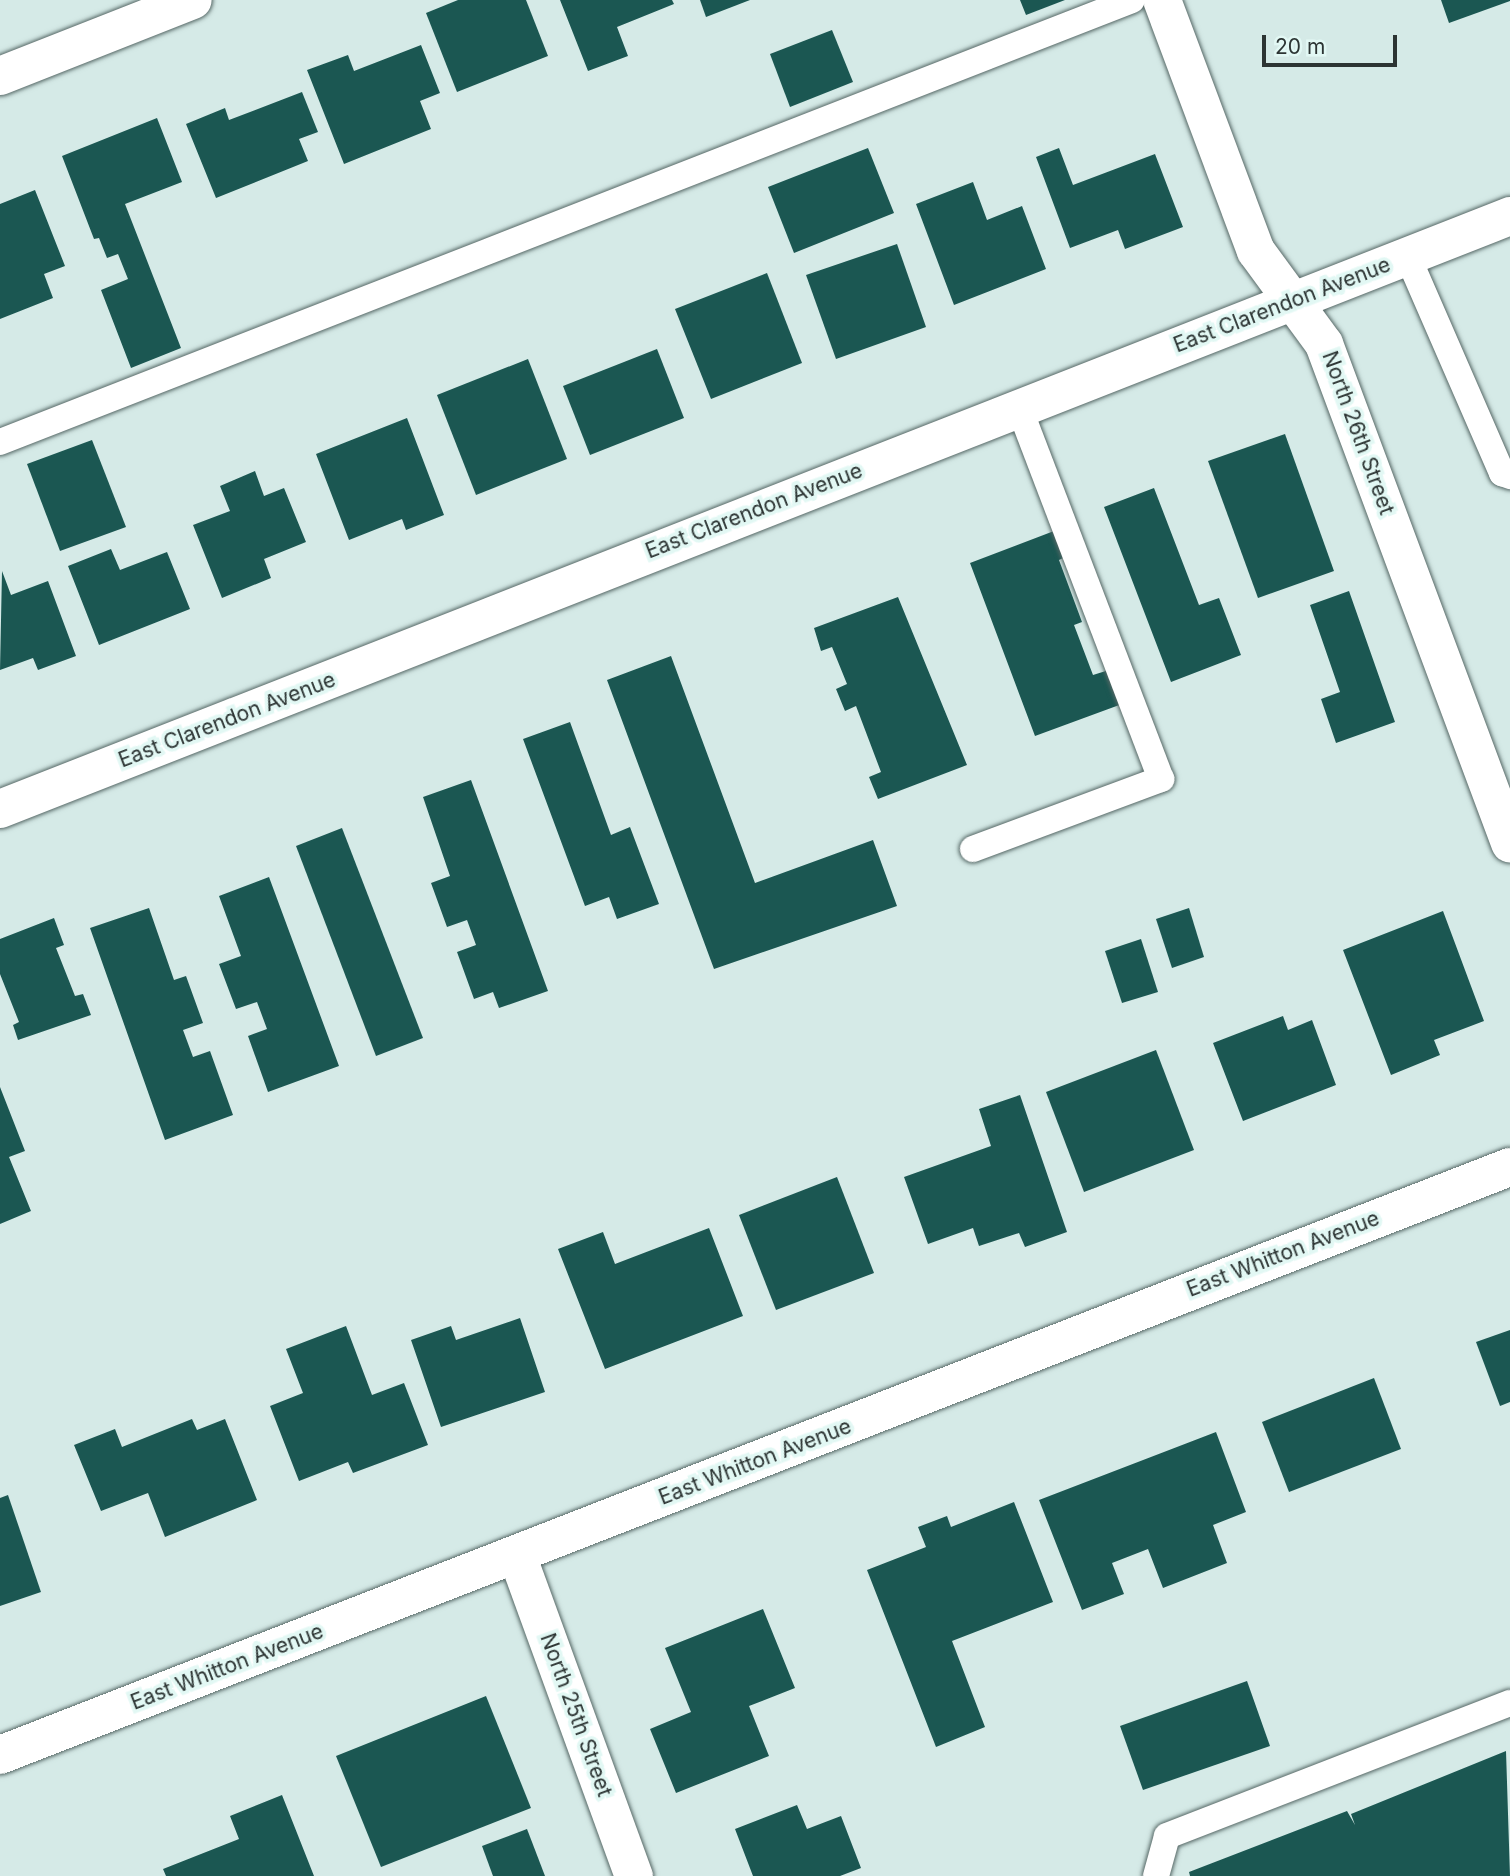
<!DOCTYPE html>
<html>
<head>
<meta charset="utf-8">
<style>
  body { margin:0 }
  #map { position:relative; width:1510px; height:1876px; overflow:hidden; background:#d5eae7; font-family:Inter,sans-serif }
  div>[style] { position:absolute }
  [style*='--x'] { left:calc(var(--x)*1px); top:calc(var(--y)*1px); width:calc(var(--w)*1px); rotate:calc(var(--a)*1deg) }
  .building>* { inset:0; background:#1b5752 }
  .roads { filter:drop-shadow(0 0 2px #566866) drop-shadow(0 0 2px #566866) }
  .lane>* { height:26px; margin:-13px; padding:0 13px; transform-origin:13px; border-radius:13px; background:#fff }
  .street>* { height:38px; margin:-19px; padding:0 19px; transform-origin:19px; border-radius:19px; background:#fff }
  span { translate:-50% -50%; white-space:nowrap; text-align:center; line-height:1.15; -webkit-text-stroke:7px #e2f8f4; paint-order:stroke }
  .street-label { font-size:21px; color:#2c3433 }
  .scale { position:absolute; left:1262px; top:35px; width:135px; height:32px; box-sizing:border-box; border:4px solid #2c3433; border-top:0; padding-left:9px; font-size:21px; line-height:24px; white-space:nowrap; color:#2c3433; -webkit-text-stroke:5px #e2f8f4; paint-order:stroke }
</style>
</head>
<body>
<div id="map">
  <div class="building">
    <i style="clip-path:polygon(458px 0,526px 0,548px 56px,457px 92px,426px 13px)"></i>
    <i style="clip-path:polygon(560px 0,672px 0,674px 4px,617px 27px,628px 56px,588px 71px)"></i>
    <i style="clip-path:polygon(700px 0,750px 0,706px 17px)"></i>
    <i style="clip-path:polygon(1020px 0,1065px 0,1026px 15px)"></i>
    <i style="clip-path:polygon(1441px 0,1510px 0,1510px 1px,1449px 23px)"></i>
    <i style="clip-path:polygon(832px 30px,853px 82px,790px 107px,770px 54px)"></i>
    <i style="clip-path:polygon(421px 45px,440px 93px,420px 101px,431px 129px,344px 164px,307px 70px,348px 55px,354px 71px)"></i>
    <i style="clip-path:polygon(302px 92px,318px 132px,299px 139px,308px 161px,216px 198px,186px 124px,225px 108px,229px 120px)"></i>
    <i style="clip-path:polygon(157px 118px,182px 182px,125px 204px,181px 348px,131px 368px,101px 290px,128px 279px,118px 254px,107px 258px,99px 238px,94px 239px,62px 156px)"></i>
    <i style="clip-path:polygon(868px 148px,894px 213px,794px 253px,768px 187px)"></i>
    <i style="clip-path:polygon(1059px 148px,1073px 185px,1155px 154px,1183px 227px,1125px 249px,1118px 230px,1070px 248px,1036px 157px)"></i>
    <i style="clip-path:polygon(973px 182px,987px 220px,1022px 206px,1046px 269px,954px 305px,916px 204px)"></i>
    <i style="clip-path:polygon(35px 190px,65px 266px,44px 274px,53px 298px,0 319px,0 204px)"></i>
    <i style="clip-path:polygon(897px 244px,926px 327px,836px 359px,806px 275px)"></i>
    <i style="clip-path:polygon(767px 273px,802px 363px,711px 399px,675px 309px)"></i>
    <i style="clip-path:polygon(657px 349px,684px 418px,590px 455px,563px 386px)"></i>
    <i style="clip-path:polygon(528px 359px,567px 459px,476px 495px,437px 395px)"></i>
    <i style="clip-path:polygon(407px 418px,444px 515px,406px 530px,402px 519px,349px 540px,316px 454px)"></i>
    <i style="clip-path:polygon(1285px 434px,1334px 571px,1258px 598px,1208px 461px)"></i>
    <i style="clip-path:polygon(92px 440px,126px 527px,60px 551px,27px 464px)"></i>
    <i style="clip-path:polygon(255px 471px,264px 496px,284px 488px,306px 542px,264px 559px,271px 578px,222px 598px,193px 525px,230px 511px,220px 486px)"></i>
    <i style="clip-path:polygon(1154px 488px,1199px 605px,1219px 598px,1241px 655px,1171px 682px,1104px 507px)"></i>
    <i style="clip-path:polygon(1054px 531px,1063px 558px,1059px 560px,1082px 622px,1074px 625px,1093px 675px,1109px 670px,1122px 704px,1035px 736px,970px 563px)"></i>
    <i style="clip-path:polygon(111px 549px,120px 570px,167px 552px,190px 609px,99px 645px,68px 566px)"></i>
    <i style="clip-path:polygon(2px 571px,11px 595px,48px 581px,76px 656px,38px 670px,33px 658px,0 670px)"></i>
    <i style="clip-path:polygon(1349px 591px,1395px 722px,1336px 743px,1321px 699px,1340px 692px,1310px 605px)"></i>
    <i style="clip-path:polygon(898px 597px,967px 765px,878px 799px,869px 777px,881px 772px,856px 706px,845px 711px,836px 689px,847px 684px,832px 647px,821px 651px,814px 628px)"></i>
    <i style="clip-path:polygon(671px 656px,755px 883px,873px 840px,897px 906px,714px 969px,607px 680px)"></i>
    <i style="clip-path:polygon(570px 722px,611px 835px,630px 827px,659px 904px,617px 919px,609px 897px,585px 906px,523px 739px)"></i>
    <i style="clip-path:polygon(471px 780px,548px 991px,499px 1008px,493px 992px,474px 999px,457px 952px,476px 945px,467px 920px,447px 927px,431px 883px,450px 876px,423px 797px)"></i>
    <i style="clip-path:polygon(342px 828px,423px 1038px,376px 1056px,296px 846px)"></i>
    <i style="clip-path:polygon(269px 877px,339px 1066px,268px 1092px,248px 1036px,267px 1029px,257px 1002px,236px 1009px,219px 964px,241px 956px,219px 896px)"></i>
    <i style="clip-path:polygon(149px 908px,174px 980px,186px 976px,203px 1023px,183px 1030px,193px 1057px,210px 1051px,233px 1115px,165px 1140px,90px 928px)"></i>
    <i style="clip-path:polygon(1189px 908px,1204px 957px,1172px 968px,1156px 919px)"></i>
    <i style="clip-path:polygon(1443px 911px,1484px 1021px,1434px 1040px,1440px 1055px,1391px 1075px,1343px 950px)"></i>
    <i style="clip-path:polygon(54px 918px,64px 945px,56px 948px,75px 996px,83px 994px,91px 1015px,18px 1040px,13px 1025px,19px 1022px,0 974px,0 939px)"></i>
    <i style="clip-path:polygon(1141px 939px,1158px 992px,1122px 1003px,1105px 951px)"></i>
    <i style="clip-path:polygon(1283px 1016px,1288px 1030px,1312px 1020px,1336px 1085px,1243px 1121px,1213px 1043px)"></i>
    <i style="clip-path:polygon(1156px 1050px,1194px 1150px,1084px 1192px,1046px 1092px)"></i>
    <i style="clip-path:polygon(0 1087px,25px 1151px,9px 1157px,31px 1211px,0 1224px)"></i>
    <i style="clip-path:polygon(1020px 1095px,1067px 1232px,1025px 1247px,1019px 1233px,979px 1246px,973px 1228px,928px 1244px,904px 1177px,991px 1146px,979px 1109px)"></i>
    <i style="clip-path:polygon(837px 1177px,874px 1273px,776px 1310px,739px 1215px)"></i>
    <i style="clip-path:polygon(709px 1228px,743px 1316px,605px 1369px,558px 1249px,603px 1232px,615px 1264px)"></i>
    <i style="clip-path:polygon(520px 1318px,545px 1392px,441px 1427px,411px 1340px,451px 1326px,456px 1340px)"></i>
    <i style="clip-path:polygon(346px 1326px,372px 1395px,404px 1383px,428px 1445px,353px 1473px,348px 1462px,299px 1481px,270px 1406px,303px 1393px,286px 1349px)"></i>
    <i style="clip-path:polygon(1510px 1330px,1510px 1402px,1500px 1406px,1476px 1342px)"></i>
    <i style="clip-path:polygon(1374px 1378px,1401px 1449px,1289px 1492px,1262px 1422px)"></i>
    <i style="clip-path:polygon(192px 1419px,197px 1430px,225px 1419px,257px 1500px,165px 1537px,148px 1493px,101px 1511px,74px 1445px,115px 1429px,122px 1447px)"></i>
    <i style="clip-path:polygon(1216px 1432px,1246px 1512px,1213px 1525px,1227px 1563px,1163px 1588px,1148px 1549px,1112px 1563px,1124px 1594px,1082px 1610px,1039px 1500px)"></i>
    <i style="clip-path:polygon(8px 1495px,41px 1592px,0 1606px,0 1498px)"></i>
    <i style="clip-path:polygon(1014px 1502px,1053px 1602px,952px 1641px,985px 1727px,936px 1747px,867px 1570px,926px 1547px,918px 1527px,947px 1516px,951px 1527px)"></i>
    <i style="clip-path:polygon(763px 1609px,795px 1688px,749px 1706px,769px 1756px,676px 1793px,650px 1729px,691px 1712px,665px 1648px)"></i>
    <i style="clip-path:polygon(1247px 1681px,1270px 1746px,1143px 1790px,1120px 1726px)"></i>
    <i style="clip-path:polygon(486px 1696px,531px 1808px,381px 1867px,336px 1756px)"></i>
    <i style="clip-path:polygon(1506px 1751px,1510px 1876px,1190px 1876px,1189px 1872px,1347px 1811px,1355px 1825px,1351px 1814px)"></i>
    <i style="clip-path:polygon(282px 1795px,314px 1876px,166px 1876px,163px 1869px,239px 1839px,230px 1816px)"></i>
    <i style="clip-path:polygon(797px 1805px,807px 1829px,841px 1816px,861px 1868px,840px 1876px,753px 1876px,735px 1829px)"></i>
    <i style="clip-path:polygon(527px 1829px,545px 1876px,493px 1876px,482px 1846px)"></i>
  </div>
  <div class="roads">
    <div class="lane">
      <i style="--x:1408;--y:257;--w:236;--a:66.5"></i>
      <i style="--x:1502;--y:473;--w:9;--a:21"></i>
      <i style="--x:0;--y:442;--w:1215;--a:-21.33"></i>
      <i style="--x:973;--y:849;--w:201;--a:-20.4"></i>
      <i style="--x:1161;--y:779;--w:396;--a:-110.9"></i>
      <i style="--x:1156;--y:1876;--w:41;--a:-74.6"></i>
      <i style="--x:1167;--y:1836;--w:368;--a:-21.2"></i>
    </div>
    <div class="street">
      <i style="--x:1162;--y:0;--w:268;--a:69.5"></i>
      <i style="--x:1256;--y:251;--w:115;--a:53.8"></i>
      <i style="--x:1324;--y:344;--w:533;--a:69.56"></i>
      <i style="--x:0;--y:76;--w:207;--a:-21.5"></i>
      <i style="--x:0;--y:809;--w:1622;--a:-21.44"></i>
      <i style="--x:517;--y:1555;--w:342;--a:70"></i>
      <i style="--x:0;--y:1755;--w:1620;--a:-21.28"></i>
    </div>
  </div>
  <div class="street-label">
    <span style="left:1282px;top:305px;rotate:-21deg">East Clarendon Avenue</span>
    <span style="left:1358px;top:433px;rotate:70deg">North 26th Street</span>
    <span style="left:754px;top:511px;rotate:-21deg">East Clarendon Avenue</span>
    <span style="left:227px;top:720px;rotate:-21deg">East Clarendon Avenue</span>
    <span style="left:1283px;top:1254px;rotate:-21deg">East Whitton Avenue</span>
    <span style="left:755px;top:1462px;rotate:-21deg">East Whitton Avenue</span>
    <span style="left:227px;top:1667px;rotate:-21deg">East Whitton Avenue</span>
    <span style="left:576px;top:1715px;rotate:70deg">North 25th Street</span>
  </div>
  <div class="scale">20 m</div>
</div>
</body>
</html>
